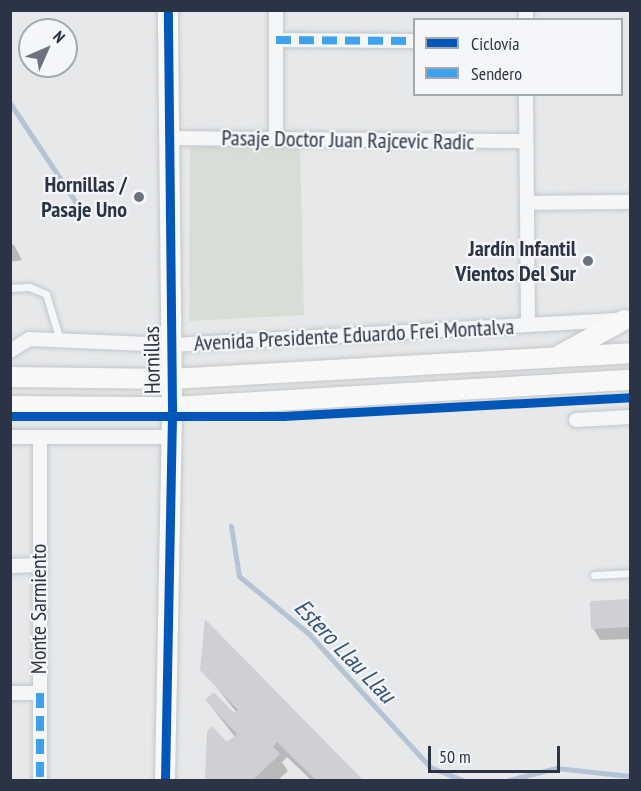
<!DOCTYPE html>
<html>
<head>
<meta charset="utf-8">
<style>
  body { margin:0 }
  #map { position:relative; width:641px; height:791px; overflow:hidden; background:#e6e8ea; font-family:"PT Sans Narrow",sans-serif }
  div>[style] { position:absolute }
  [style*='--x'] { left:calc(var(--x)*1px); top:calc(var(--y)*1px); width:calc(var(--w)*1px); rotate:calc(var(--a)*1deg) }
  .green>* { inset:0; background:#d6ded6 }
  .shadow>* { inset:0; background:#0003 }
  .stream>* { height:5px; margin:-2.5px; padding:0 2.5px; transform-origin:2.5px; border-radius:2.5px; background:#b4c4d5 }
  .building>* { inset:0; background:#ced0d3 }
  .roads { filter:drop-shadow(0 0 2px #c4c6c8) drop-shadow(0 0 2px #c4c6c8) }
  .lane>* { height:7px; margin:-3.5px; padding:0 3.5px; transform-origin:3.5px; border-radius:3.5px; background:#f5f6f7 }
  .street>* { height:14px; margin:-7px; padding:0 7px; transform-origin:7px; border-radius:7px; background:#f5f6f7 }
  .secondary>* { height:20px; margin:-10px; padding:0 10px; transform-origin:10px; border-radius:10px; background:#f8f8f8 }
  .quiet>* { height:8px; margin-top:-4px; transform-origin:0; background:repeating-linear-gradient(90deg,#3ea3ec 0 15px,transparent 0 23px) }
  .cycleway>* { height:9px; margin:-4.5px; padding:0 4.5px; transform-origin:4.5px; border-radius:4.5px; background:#0057b8 }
  .dots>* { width:16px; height:16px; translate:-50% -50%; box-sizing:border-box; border:3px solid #f4f6f9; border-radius:50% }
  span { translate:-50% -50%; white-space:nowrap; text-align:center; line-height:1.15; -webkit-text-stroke:4.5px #f4f6f9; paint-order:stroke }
  .street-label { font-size:22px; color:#2b3445 }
  .poi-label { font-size:22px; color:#2b3445; font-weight:700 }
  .right { translate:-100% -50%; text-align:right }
  .water-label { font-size:24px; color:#34527a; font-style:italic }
  .frame { position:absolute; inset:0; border:12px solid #2b3445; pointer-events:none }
  .legend { position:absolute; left:413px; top:18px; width:210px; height:78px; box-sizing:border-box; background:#f4f6f9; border:2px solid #a4a8b1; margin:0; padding:8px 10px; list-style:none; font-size:18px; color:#2b3445 }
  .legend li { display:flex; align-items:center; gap:12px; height:30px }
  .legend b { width:30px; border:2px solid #a4a8b1 }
  .north { position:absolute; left:18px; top:18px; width:60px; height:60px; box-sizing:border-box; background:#f4f6f9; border:2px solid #a4a8b1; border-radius:50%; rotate:45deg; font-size:16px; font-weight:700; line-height:24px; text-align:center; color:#2b3445 }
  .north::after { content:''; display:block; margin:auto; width:21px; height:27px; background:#6c737f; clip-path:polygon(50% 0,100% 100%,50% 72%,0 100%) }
  .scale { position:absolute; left:428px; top:746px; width:132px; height:27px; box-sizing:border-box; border:3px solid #2b3445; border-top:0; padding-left:8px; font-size:18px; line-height:21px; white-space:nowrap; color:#2b3445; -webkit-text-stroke:4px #f4f6f9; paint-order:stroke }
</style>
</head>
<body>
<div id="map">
  <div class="green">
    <i style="clip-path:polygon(300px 145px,304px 315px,189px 321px,190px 147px)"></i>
  </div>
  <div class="shadow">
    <i style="clip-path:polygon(10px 244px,14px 245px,22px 260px,10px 262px)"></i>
    <i style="clip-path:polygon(630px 600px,630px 639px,600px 640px,593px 628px,592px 602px)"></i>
    <i style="clip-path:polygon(206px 622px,361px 780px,311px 780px,287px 757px,282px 762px,288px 771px,278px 780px,208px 780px,235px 737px,207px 701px,237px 713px,202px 669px)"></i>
  </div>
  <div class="stream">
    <i style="--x:10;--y:103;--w:136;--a:56.4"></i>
    <i style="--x:231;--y:526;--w:51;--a:80.9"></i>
    <i style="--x:239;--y:576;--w:91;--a:39.6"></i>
    <i style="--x:309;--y:634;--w:180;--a:47.7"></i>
    <i style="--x:430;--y:767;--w:35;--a:22"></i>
    <i style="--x:509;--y:780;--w:49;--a:-14.3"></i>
    <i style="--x:556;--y:768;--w:74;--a:6.2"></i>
  </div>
  <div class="building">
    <i style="clip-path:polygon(630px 599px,630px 627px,591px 629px,590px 601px)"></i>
    <i style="clip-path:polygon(205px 619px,363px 780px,316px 780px,277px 742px,273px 747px,280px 754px,253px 780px,205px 779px,207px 731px,212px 726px,227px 742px,237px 734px,205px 700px,214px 692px,234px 713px,238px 710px,200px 670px)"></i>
  </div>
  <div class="roads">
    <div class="lane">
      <i style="--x:10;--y:288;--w:19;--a:-3"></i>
      <i style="--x:29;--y:287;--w:18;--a:22"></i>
      <i style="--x:46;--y:294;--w:48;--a:73.1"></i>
      <i style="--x:594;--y:575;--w:36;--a:-3"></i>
    </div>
    <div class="street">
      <i style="--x:276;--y:10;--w:129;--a:90"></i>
      <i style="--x:526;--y:10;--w:10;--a:90"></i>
      <i style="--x:276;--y:40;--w:138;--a:0.4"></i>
      <i style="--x:526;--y:94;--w:231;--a:89.5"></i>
      <i style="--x:170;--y:138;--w:356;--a:0.5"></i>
      <i style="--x:527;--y:203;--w:103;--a:-0.6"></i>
      <i style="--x:10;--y:351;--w:22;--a:-32"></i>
      <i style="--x:29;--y:339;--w:142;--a:2.4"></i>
      <i style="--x:171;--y:345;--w:448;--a:-3.2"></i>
      <i style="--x:576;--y:420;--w:54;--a:-3.2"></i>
      <i style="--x:10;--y:437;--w:161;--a:0"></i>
      <i style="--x:10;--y:566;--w:28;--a:-2"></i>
      <i style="--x:10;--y:693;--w:30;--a:0"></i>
      <i style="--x:40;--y:780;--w:343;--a:-90"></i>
    </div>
    <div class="secondary">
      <i style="--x:560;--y:355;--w:73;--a:-28.7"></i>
      <i style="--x:10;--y:377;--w:161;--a:0.7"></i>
      <i style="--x:171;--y:379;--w:460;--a:-3.2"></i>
      <i style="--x:10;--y:406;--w:162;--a:0.4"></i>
      <i style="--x:172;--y:407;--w:459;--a:-3.4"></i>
      <i style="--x:165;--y:780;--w:373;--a:-88.9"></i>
      <i style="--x:172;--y:407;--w:397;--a:-90.6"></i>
    </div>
  </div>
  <div class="quiet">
    <i style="--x:276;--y:40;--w:138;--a:0.4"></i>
    <i style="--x:40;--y:693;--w:87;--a:90"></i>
  </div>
  <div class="cycleway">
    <i style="--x:10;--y:416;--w:273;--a:0"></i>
    <i style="--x:283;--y:416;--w:348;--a:-3.1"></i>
    <i style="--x:165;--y:780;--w:373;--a:-88.9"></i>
    <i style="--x:172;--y:407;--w:397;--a:-90.6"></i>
  </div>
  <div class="dots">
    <i style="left:139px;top:197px;background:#6c737f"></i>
    <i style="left:588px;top:261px;background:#6c737f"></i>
  </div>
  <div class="street-label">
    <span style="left:348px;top:140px;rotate:1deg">Pasaje Doctor Juan Rajcevic Radic</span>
    <span style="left:354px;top:335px;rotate:-3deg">Avenida Presidente Eduardo Frei Montalva</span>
    <span style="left:152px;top:360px;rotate:-91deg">Hornillas</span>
    <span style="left:39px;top:609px;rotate:-90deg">Monte Sarmiento</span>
  </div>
  <div class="poi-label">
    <span class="right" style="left:127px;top:197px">Hornillas /<br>Pasaje Uno</span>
    <span class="right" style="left:576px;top:261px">Jardín Infantil<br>Vientos Del Sur</span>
  </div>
  <div class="water-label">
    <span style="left:345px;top:651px;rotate:46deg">Estero Llau Llau</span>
  </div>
  <div class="frame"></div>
  <ul class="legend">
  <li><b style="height:8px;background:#0057b8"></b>Ciclovía</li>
  <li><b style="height:8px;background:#3ea3ec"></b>Sendero</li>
  </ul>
  <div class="north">N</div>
  <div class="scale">50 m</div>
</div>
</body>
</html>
